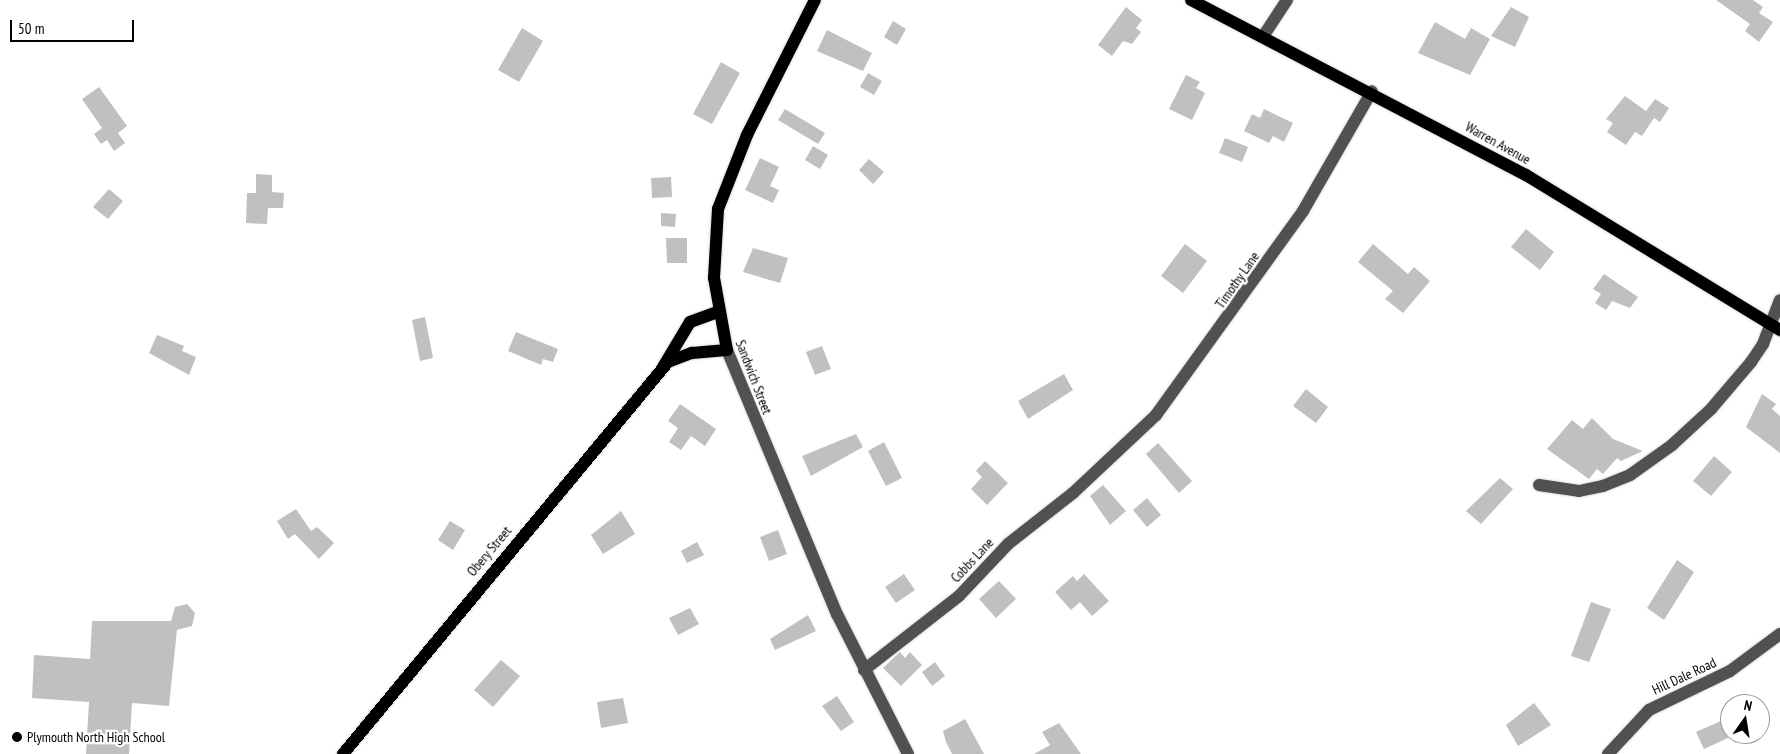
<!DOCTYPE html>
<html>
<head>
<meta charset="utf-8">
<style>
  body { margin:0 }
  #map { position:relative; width:1780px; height:754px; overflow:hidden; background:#fff; font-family:"PT Sans Narrow",sans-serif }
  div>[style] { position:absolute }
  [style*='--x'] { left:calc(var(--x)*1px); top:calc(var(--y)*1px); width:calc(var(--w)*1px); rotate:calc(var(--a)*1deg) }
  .building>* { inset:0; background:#c0c0c0 }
  .roads { filter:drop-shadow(0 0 1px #dbdbdb) drop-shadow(0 0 1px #dbdbdb) }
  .minor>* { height:12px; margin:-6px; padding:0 6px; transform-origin:6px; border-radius:6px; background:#515151 }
  .major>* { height:12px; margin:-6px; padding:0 6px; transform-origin:6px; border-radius:6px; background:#000 }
  .dots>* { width:14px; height:14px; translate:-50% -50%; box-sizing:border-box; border:2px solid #fff; border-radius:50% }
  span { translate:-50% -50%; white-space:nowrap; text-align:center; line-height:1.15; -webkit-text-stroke:4.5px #fff; paint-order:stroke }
  .street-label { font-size:14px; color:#000 }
  .poi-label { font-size:14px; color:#000 }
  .left { translate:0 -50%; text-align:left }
  .north { position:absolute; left:1720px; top:694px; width:50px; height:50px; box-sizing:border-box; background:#fff; border:1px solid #999; border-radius:50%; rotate:13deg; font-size:14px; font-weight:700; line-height:20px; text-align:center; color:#000 }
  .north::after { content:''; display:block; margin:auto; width:18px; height:22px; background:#000; clip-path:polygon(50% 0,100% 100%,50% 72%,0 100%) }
  .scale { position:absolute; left:10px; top:20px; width:124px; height:22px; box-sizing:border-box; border:2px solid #000; border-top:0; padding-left:6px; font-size:15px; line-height:18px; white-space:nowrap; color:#000; -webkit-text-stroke:4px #fff; paint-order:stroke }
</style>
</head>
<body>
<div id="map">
  <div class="building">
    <i style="clip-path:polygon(1716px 0,1753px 0,1763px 7px,1759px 13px,1773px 22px,1759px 42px,1745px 31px,1750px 24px)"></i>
    <i style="clip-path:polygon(1126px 7px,1142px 20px,1136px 28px,1141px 32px,1132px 44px,1123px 41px,1112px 56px,1098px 45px)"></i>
    <i style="clip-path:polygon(1511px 7px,1529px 17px,1515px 47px,1491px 36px)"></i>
    <i style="clip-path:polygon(893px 21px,906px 29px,897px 45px,884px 37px)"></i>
    <i style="clip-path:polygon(1435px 22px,1465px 39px,1471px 28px,1490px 39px,1470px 75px,1418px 53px)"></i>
    <i style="clip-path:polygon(522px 28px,543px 41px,519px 82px,498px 70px)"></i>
    <i style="clip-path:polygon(827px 30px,872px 53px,863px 71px,817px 51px)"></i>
    <i style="clip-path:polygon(721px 62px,740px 73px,712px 124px,693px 114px)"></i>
    <i style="clip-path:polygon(868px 73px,882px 81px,874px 95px,860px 87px)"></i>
    <i style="clip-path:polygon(1186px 75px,1200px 82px,1196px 88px,1205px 93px,1192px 120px,1169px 109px)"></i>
    <i style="clip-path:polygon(99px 87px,127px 126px,118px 133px,125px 143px,114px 151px,107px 140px,101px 144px,94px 134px,102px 128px,82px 99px)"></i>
    <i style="clip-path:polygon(1625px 96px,1646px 111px,1655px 99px,1669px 108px,1660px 122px,1654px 118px,1642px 136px,1635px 132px,1626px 145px,1607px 132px,1613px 123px,1606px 119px)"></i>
    <i style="clip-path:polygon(785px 109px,825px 133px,818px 144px,778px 120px)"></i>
    <i style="clip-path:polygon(1264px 109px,1293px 123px,1284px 142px,1273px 136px,1269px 143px,1244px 131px,1252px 114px,1260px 118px)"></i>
    <i style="clip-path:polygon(1225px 138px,1248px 147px,1242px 162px,1219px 153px)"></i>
    <i style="clip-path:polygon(813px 146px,828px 155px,820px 169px,805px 160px)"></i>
    <i style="clip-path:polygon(760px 158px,779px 167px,770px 186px,779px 190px,773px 203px,745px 190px)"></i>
    <i style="clip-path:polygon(869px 159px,884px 172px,873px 184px,859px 170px)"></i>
    <i style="clip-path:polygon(256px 174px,272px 175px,272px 192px,284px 193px,283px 208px,268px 208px,267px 224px,246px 223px,247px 193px,256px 193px)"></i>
    <i style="clip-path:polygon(671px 177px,672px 197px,652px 198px,651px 178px)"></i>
    <i style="clip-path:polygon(109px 189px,123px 201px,108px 219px,93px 207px)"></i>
    <i style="clip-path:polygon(661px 213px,676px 214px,675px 227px,661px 226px)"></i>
    <i style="clip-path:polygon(1526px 229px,1554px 252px,1540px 270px,1511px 247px)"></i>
    <i style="clip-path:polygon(666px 238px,687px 238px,687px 263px,667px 263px)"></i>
    <i style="clip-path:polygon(1185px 244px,1207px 261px,1183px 293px,1161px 276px)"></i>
    <i style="clip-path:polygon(1373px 244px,1408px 274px,1414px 267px,1430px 281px,1403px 313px,1385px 299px,1393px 291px,1358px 262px)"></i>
    <i style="clip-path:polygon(753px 248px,788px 258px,780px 283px,743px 272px)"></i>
    <i style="clip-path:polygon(1604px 274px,1638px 297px,1630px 308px,1612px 301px,1606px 310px,1595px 303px,1601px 294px,1593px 289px)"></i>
    <i style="clip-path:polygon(425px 317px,433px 358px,420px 361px,412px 320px)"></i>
    <i style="clip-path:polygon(516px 332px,558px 349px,553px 362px,543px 359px,541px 365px,508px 351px)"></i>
    <i style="clip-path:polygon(157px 335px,184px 346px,182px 351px,196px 357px,189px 375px,149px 353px)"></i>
    <i style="clip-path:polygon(822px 346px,831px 369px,815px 375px,806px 352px)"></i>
    <i style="clip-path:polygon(1064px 374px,1073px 390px,1028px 419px,1018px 401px)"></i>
    <i style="clip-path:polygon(1306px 389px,1328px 407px,1316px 423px,1293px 406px)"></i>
    <i style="clip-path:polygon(1762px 394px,1776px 404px,1772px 409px,1780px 416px,1780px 453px,1746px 427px)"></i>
    <i style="clip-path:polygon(680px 404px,716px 429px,705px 446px,691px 436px,681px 450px,669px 442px,678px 428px,668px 421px)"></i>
    <i style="clip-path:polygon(1592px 418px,1613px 439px,1643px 451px,1621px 461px,1617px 458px,1603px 474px,1597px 469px,1589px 479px,1547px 449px,1572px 420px,1583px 429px)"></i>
    <i style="clip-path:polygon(856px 434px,863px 447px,811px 476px,802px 456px)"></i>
    <i style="clip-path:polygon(884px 442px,902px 478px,886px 486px,868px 451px)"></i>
    <i style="clip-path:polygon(1158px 443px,1192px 481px,1179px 493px,1146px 454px)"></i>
    <i style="clip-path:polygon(1714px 456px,1732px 472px,1711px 496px,1693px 481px)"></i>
    <i style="clip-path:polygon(985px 461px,1008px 483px,987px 505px,971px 489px,982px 477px,976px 471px)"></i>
    <i style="clip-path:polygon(1500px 478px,1513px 489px,1481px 524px,1466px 511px)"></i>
    <i style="clip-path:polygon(1103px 485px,1126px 511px,1110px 525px,1090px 496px)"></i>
    <i style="clip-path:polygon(1147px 498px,1161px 515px,1147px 527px,1133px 510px)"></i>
    <i style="clip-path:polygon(296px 509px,311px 531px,317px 527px,334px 543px,319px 559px,295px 534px,288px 539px,277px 521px)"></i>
    <i style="clip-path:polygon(621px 511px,635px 534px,603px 554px,591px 535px)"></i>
    <i style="clip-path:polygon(450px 521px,465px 530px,453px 550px,438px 540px)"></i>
    <i style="clip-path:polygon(778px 530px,787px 554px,769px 561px,760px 537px)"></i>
    <i style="clip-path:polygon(697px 542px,704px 555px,687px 563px,681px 551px)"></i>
    <i style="clip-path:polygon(1677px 560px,1694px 572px,1664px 620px,1647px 608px)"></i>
    <i style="clip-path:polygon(904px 574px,915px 590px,896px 603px,885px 587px)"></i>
    <i style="clip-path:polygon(1084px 574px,1109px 601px,1092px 616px,1080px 602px,1071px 610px,1055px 592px,1073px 576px,1077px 581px)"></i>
    <i style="clip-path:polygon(999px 581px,1016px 599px,996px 618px,979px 599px)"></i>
    <i style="clip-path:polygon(1591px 602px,1611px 609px,1589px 662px,1571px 656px)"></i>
    <i style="clip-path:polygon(187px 604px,195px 613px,192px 626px,177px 630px,169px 706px,132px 703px,129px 754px,86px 754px,89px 702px,32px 698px,34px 655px,90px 659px,92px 621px,171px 621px,175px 607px)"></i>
    <i style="clip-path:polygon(690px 608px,699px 624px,678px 635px,669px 618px)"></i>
    <i style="clip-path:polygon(808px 615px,816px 631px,775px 650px,770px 639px)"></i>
    <i style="clip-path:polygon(900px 652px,905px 658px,910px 652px,922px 665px,901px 686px,883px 668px)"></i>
    <i style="clip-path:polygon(501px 660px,520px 676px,493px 707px,474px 690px)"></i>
    <i style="clip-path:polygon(935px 662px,945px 676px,932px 686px,922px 672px)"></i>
    <i style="clip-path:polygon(837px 696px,854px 722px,841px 731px,822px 706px)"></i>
    <i style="clip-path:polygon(623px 698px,628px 723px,601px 728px,597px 702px)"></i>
    <i style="clip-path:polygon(1534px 703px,1551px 725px,1518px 746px,1506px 725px)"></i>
    <i style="clip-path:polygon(965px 719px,984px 754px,952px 754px,946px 742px,943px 731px)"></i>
    <i style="clip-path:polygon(1721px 721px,1728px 738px,1704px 749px,1696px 732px)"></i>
    <i style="clip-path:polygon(1059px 723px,1081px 754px,1034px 754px,1050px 745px,1042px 732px)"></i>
  </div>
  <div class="roads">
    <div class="minor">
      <i style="--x:1264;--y:35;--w:42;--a:-56.7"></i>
      <i style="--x:727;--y:350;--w:286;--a:67.4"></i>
      <i style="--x:837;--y:614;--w:157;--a:63.1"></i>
      <i style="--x:1539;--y:485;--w:40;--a:8.5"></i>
      <i style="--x:1579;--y:491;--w:25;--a:-12"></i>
      <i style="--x:1603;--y:486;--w:29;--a:-22"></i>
      <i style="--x:1630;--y:475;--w:52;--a:-35.5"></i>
      <i style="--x:1672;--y:445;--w:53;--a:-42.7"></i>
      <i style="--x:1711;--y:409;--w:62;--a:-49.6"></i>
      <i style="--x:1751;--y:362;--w:22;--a:-56"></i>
      <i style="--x:1763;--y:344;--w:47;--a:-68.9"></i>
      <i style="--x:864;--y:670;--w:120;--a:-37.9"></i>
      <i style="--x:959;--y:596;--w:71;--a:-46.7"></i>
      <i style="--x:1008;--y:544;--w:83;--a:-38.1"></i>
      <i style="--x:1073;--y:493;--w:114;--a:-43.2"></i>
      <i style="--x:1156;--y:415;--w:251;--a:-54.2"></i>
      <i style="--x:1303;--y:211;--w:138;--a:-60.1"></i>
      <i style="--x:1608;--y:754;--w:60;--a:-47"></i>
      <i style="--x:1649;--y:710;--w:90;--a:-25.7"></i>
      <i style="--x:1730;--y:671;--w:62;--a:-36.5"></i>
    </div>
    <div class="major">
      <i style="--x:1191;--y:0;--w:378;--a:27.6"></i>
      <i style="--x:1526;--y:175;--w:298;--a:31.4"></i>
      <i style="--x:663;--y:367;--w:52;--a:-59"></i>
      <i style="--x:690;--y:322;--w:30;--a:-20"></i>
      <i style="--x:343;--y:754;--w:509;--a:-50.34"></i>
      <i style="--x:668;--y:362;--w:26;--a:-21"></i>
      <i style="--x:692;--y:353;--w:35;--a:-5"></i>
      <i style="--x:727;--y:350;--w:73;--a:-100.2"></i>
      <i style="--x:714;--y:278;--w:69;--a:-86.7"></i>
      <i style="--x:718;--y:209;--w:79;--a:-68.6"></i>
      <i style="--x:747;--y:135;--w:151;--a:-63.3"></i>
    </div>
  </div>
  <div class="dots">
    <i style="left:17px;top:737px;background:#000"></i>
  </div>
  <div class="street-label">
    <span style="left:1498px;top:143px;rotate:29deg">Warren Avenue</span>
    <span style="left:1237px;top:280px;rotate:-55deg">Timothy Lane</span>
    <span style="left:754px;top:377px;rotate:69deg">Sandwich Street</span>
    <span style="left:489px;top:551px;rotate:-50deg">Obery Street</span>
    <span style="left:972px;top:560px;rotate:-47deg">Cobbs Lane</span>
    <span style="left:1684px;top:676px;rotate:-25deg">Hill Dale Road</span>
  </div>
  <div class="poi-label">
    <span class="left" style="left:27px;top:737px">Plymouth North High School</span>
  </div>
  <div class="north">N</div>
  <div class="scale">50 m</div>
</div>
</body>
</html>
